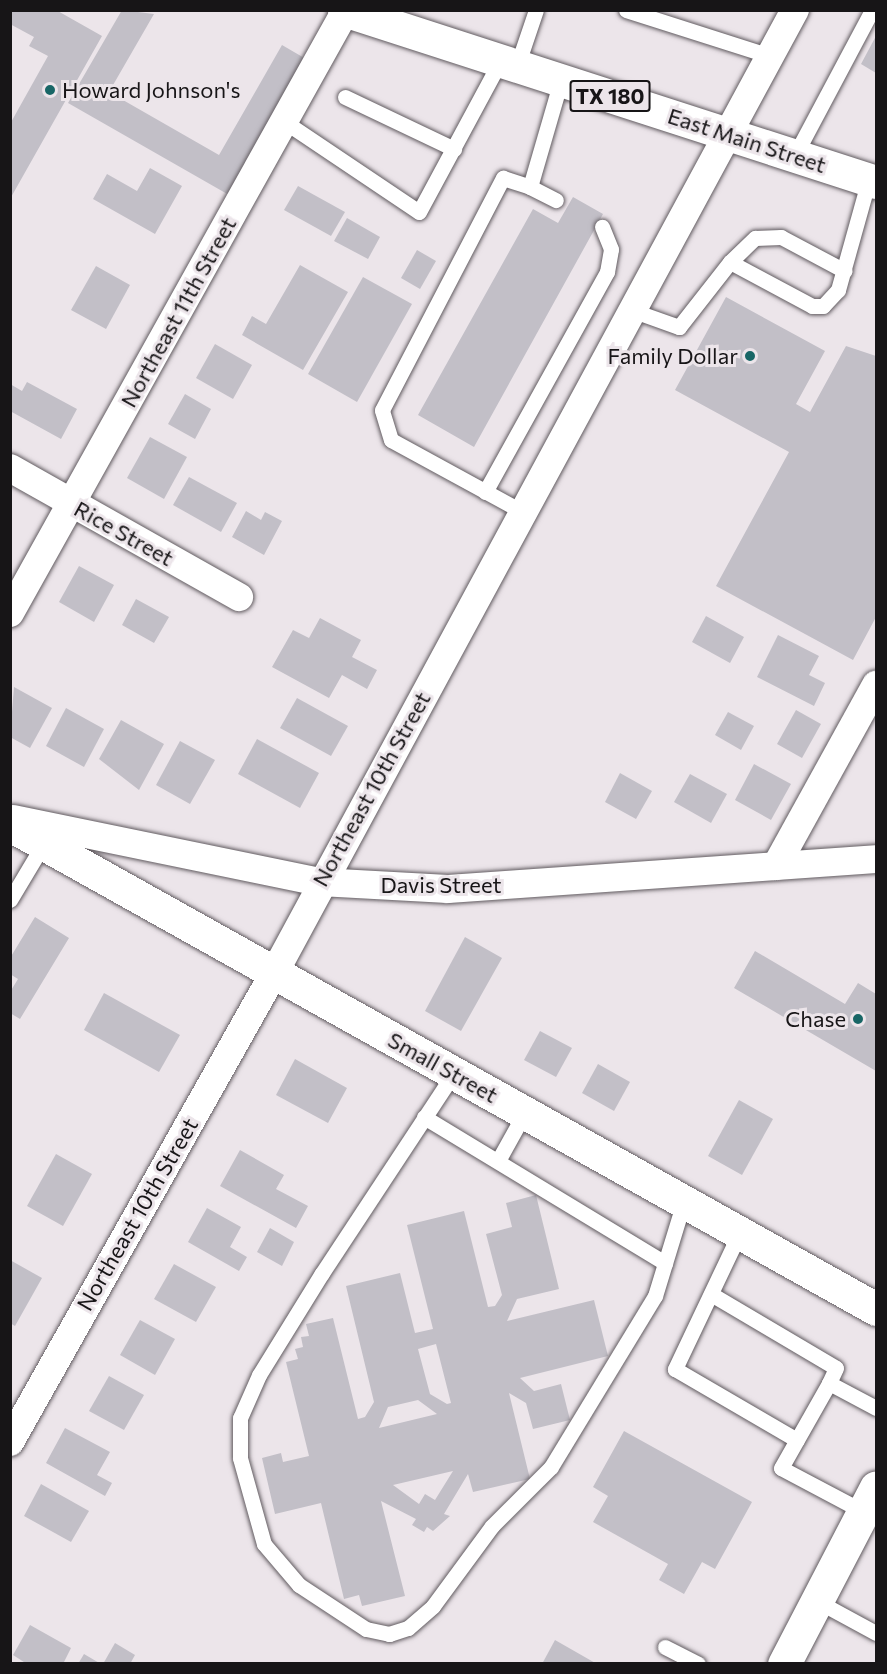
<!DOCTYPE html>
<html>
<head>
<meta charset="utf-8">
<style>
  body { margin:0 }
  #map { position:relative; width:887px; height:1674px; overflow:hidden; background:#ece5ea; font-family:Commissioner,sans-serif }
  div>[style] { position:absolute }
  [style*='--x'] { left:calc(var(--x)*1px); top:calc(var(--y)*1px); width:calc(var(--w)*1px); rotate:calc(var(--a)*1deg) }
  .building>* { inset:0; background:#c2bfc7 }
  .roads { filter:drop-shadow(0 0 2px #615b60) drop-shadow(0 0 2px #615b60) }
  .service>* { height:15px; margin:-7.5px; padding:0 7.5px; transform-origin:7.5px; border-radius:7.5px; background:#fff }
  .minor>* { height:28px; margin:-14px; padding:0 14px; transform-origin:14px; border-radius:14px; background:#fff }
  .tertiary>* { height:33px; margin:-16.5px; padding:0 16.5px; transform-origin:16.5px; border-radius:16.5px; background:#fff }
  .primary>* { height:33px; margin:-16.5px; padding:0 16.5px; transform-origin:16.5px; border-radius:16.5px; background:#fff }
  .dots>* { width:16px; height:16px; translate:-50% -50%; box-sizing:border-box; border:3px solid #ece5ea; border-radius:50% }
  span { translate:-50% -50%; white-space:nowrap; text-align:center; line-height:1.15; -webkit-text-stroke:6px #ece5ea; paint-order:stroke }
  .shield-label span { padding:2px 4px; background:#ece5ea; border:2px solid; border-radius:4px; -webkit-text-stroke-width:0 }
  .shield-label { font-size:21px; color:#171517; font-weight:700 }
  .poi-label { font-size:22px; color:#171517 }
  .left { translate:0 -50%; text-align:left }
  .right { translate:-100% -50%; text-align:right }
  .street-label { font-size:22px; color:#171517 }
  .frame { position:absolute; inset:0; border:12px solid #171517; pointer-events:none }
</style>
</head>
<body>
<div id="map">
  <div class="building">
    <i style="clip-path:polygon(10px 10px,56px 10px,102px 36px,10px 199px,10px 124px,48px 56px,29px 46px,34px 37px,10px 24px)"></i>
    <i style="clip-path:polygon(122px 10px,154px 14px,109px 92px,219px 155px,282px 45px,306px 59px,229px 195px,68px 103px)"></i>
    <i style="clip-path:polygon(876px 36px,876px 73px,861px 64px)"></i>
    <i style="clip-path:polygon(150px 168px,182px 186px,155px 234px,93px 199px,107px 174px,137px 191px)"></i>
    <i style="clip-path:polygon(298px 186px,345px 212px,331px 236px,284px 210px)"></i>
    <i style="clip-path:polygon(573px 197px,603px 214px,474px 447px,418px 415px,533px 209px,558px 223px)"></i>
    <i style="clip-path:polygon(347px 218px,380px 237px,368px 259px,334px 241px)"></i>
    <i style="clip-path:polygon(417px 250px,436px 261px,420px 289px,401px 278px)"></i>
    <i style="clip-path:polygon(300px 265px,348px 292px,303px 370px,242px 335px,252px 316px,266px 324px)"></i>
    <i style="clip-path:polygon(96px 266px,130px 285px,106px 329px,71px 310px)"></i>
    <i style="clip-path:polygon(363px 277px,412px 304px,357px 402px,308px 374px)"></i>
    <i style="clip-path:polygon(726px 297px,825px 351px,796px 404px,810px 412px,846px 346px,876px 356px,876px 617px,853px 660px,716px 586px,789px 452px,675px 390px)"></i>
    <i style="clip-path:polygon(215px 344px,252px 365px,233px 399px,196px 378px)"></i>
    <i style="clip-path:polygon(27px 382px,77px 409px,61px 439px,10px 411px,10px 384px,22px 391px)"></i>
    <i style="clip-path:polygon(185px 394px,211px 409px,195px 439px,168px 424px)"></i>
    <i style="clip-path:polygon(150px 437px,187px 457px,164px 499px,127px 478px)"></i>
    <i style="clip-path:polygon(189px 477px,237px 503px,221px 532px,173px 505px)"></i>
    <i style="clip-path:polygon(246px 511px,261px 520px,265px 512px,282px 521px,264px 555px,232px 537px)"></i>
    <i style="clip-path:polygon(79px 566px,114px 585px,94px 622px,59px 602px)"></i>
    <i style="clip-path:polygon(136px 599px,169px 617px,154px 643px,122px 625px)"></i>
    <i style="clip-path:polygon(706px 616px,744px 637px,730px 663px,692px 642px)"></i>
    <i style="clip-path:polygon(320px 618px,361px 640px,352px 657px,377px 670px,367px 689px,342px 675px,329px 698px,272px 667px,293px 630px,309px 638px)"></i>
    <i style="clip-path:polygon(778px 635px,819px 656px,809px 675px,825px 683px,814px 706px,757px 677px)"></i>
    <i style="clip-path:polygon(14px 687px,52px 708px,30px 748px,10px 737px)"></i>
    <i style="clip-path:polygon(297px 698px,348px 726px,331px 756px,280px 728px)"></i>
    <i style="clip-path:polygon(66px 708px,104px 729px,84px 767px,46px 746px)"></i>
    <i style="clip-path:polygon(796px 710px,821px 724px,802px 758px,777px 744px)"></i>
    <i style="clip-path:polygon(728px 712px,754px 726px,741px 750px,715px 735px)"></i>
    <i style="clip-path:polygon(121px 720px,164px 744px,139px 790px,99px 759px)"></i>
    <i style="clip-path:polygon(257px 739px,319px 773px,300px 808px,238px 774px)"></i>
    <i style="clip-path:polygon(180px 741px,215px 760px,190px 804px,156px 785px)"></i>
    <i style="clip-path:polygon(754px 764px,791px 784px,771px 820px,735px 800px)"></i>
    <i style="clip-path:polygon(620px 773px,652px 791px,636px 819px,605px 802px)"></i>
    <i style="clip-path:polygon(690px 774px,727px 794px,711px 823px,674px 802px)"></i>
    <i style="clip-path:polygon(35px 917px,69px 938px,20px 1019px,10px 1013px,10px 992px,18px 979px,10px 974px,10px 958px)"></i>
    <i style="clip-path:polygon(465px 937px,502px 958px,461px 1031px,425px 1011px)"></i>
    <i style="clip-path:polygon(755px 951px,845px 1004px,858px 983px,876px 994px,876px 1071px,734px 988px)"></i>
    <i style="clip-path:polygon(104px 993px,180px 1035px,159px 1072px,84px 1030px)"></i>
    <i style="clip-path:polygon(540px 1031px,572px 1048px,556px 1077px,524px 1060px)"></i>
    <i style="clip-path:polygon(295px 1059px,347px 1088px,328px 1123px,276px 1095px)"></i>
    <i style="clip-path:polygon(598px 1064px,630px 1082px,614px 1111px,582px 1093px)"></i>
    <i style="clip-path:polygon(739px 1100px,773px 1119px,742px 1175px,708px 1156px)"></i>
    <i style="clip-path:polygon(240px 1150px,284px 1175px,276px 1189px,308px 1206px,296px 1228px,220px 1186px)"></i>
    <i style="clip-path:polygon(56px 1154px,92px 1174px,63px 1226px,27px 1206px)"></i>
    <i style="clip-path:polygon(evenodd,536px 1195px,559px 1289px,517px 1299px,507px 1321px,594px 1300px,608px 1356px,520px 1378px,534px 1391px,561px 1384px,570px 1420px,533px 1429px,526px 1403px,509px 1393px,530px 1479px,473px 1492px,468px 1474px,444px 1514px,450px 1516px,433px 1531px,427px 1527px,424px 1532px,412px 1525px,416px 1519px,381px 1501px,405px 1596px,362px 1606px,359px 1595px,344px 1599px,321px 1503px,275px 1514px,262px 1458px,281px 1453px,283px 1462px,309px 1456px,286px 1362px,298px 1359px,295px 1349px,303px 1347px,301px 1337px,309px 1336px,306px 1324px,333px 1318px,358px 1419px,365px 1417px,374px 1402px,346px 1286px,400px 1273px,415px 1333px,433px 1329px,407px 1225px,464px 1211px,488px 1307px,495px 1306px,502px 1295px,486px 1234px,512px 1227px,506px 1203px,536px 1195px,436px 1344px,451px 1403px,447px 1404px,430px 1394px,418px 1349px,436px 1344px,536px 1195px,418px 1400px,437px 1414px,379px 1428px,388px 1407px,418px 1400px,536px 1195px,453px 1471px,435px 1500px,425px 1494px,419px 1504px,393px 1485px,453px 1471px)"></i>
    <i style="clip-path:polygon(207px 1208px,241px 1227px,230px 1247px,247px 1257px,239px 1271px,188px 1242px)"></i>
    <i style="clip-path:polygon(270px 1228px,294px 1242px,282px 1266px,257px 1252px)"></i>
    <i style="clip-path:polygon(10px 1260px,42px 1278px,15px 1326px,10px 1323px)"></i>
    <i style="clip-path:polygon(174px 1264px,216px 1287px,196px 1322px,154px 1299px)"></i>
    <i style="clip-path:polygon(140px 1320px,175px 1339px,155px 1375px,120px 1355px)"></i>
    <i style="clip-path:polygon(109px 1376px,144px 1395px,124px 1430px,89px 1411px)"></i>
    <i style="clip-path:polygon(65px 1428px,110px 1452px,97px 1475px,112px 1483px,105px 1496px,46px 1463px)"></i>
    <i style="clip-path:polygon(624px 1431px,752px 1502px,715px 1569px,702px 1562px,684px 1594px,659px 1580px,668px 1564px,593px 1522px,608px 1496px,593px 1487px)"></i>
    <i style="clip-path:polygon(41px 1484px,89px 1511px,71px 1542px,24px 1516px)"></i>
    <i style="clip-path:polygon(30px 1625px,71px 1648px,63px 1664px,27px 1664px,13px 1655px)"></i>
    <i style="clip-path:polygon(555px 1640px,597px 1664px,542px 1664px)"></i>
    <i style="clip-path:polygon(115px 1643px,135px 1655px,130px 1664px,103px 1664px)"></i>
    <i style="clip-path:polygon(84px 1654px,101px 1664px,78px 1664px)"></i>
  </div>
  <div class="roads">
    <div class="service">
      <i style="--x:626;--y:10;--w:151;--a:17.7"></i>
      <i style="--x:517;--y:66;--w:59;--a:-71.3"></i>
      <i style="--x:345;--y:97;--w:121;--a:25.5"></i>
      <i style="--x:285;--y:122;--w:161;--a:33.9"></i>
      <i style="--x:419;--y:212;--w:173;--a:-61.7"></i>
      <i style="--x:795;--y:155;--w:164;--a:-62"></i>
      <i style="--x:530;--y:187;--w:29;--a:27"></i>
      <i style="--x:730;--y:262;--w:35;--a:-44"></i>
      <i style="--x:755;--y:238;--w:26;--a:-2"></i>
      <i style="--x:781;--y:237;--w:72;--a:28"></i>
      <i style="--x:634;--y:311;--w:48;--a:19.6"></i>
      <i style="--x:679;--y:327;--w:83;--a:-51.9"></i>
      <i style="--x:730;--y:262;--w:93;--a:28.2"></i>
      <i style="--x:812;--y:306;--w:11;--a:0"></i>
      <i style="--x:823;--y:306;--w:22;--a:-47"></i>
      <i style="--x:838;--y:290;--w:115;--a:-74.4"></i>
      <i style="--x:485;--y:492;--w:252;--a:-61"></i>
      <i style="--x:607;--y:272;--w:23;--a:-80"></i>
      <i style="--x:611;--y:249;--w:24;--a:-112"></i>
      <i style="--x:523;--y:512;--w:150;--a:-151.4"></i>
      <i style="--x:391;--y:440;--w:31;--a:-107"></i>
      <i style="--x:382;--y:410;--w:262;--a:-62.5"></i>
      <i style="--x:503;--y:178;--w:28;--a:18"></i>
      <i style="--x:530;--y:187;--w:111;--a:-73.8"></i>
      <i style="--x:10;--y:900;--w:66;--a:-59.2"></i>
      <i style="--x:454;--y:1073;--w:240;--a:123.4"></i>
      <i style="--x:322;--y:1273;--w:120;--a:121.7"></i>
      <i style="--x:259;--y:1375;--w:47;--a:113.8"></i>
      <i style="--x:240;--y:1418;--w:40;--a:90"></i>
      <i style="--x:240;--y:1458;--w:89;--a:74.4"></i>
      <i style="--x:264;--y:1544;--w:54;--a:49.5"></i>
      <i style="--x:299;--y:1585;--w:80;--a:33.3"></i>
      <i style="--x:366;--y:1629;--w:24;--a:12"></i>
      <i style="--x:389;--y:1634;--w:20;--a:-18"></i>
      <i style="--x:408;--y:1628;--w:33;--a:-41"></i>
      <i style="--x:433;--y:1606;--w:99;--a:-53.6"></i>
      <i style="--x:492;--y:1526;--w:83;--a:-45"></i>
      <i style="--x:551;--y:1467;--w:200;--a:-58.7"></i>
      <i style="--x:655;--y:1296;--w:99;--a:-73"></i>
      <i style="--x:424;--y:1117;--w:282;--a:31.2"></i>
      <i style="--x:499;--y:1159;--w:54;--a:-61"></i>
      <i style="--x:740;--y:1232;--w:152;--a:115.4"></i>
      <i style="--x:675;--y:1369;--w:141;--a:30.2"></i>
      <i style="--x:711;--y:1294;--w:145;--a:30.6"></i>
      <i style="--x:836;--y:1368;--w:17;--a:115"></i>
      <i style="--x:866;--y:1513;--w:96;--a:-152.1"></i>
      <i style="--x:781;--y:1468;--w:98;--a:-60.5"></i>
      <i style="--x:829;--y:1383;--w:53;--a:28"></i>
      <i style="--x:817;--y:1601;--w:67;--a:28.5"></i>
      <i style="--x:665;--y:1647;--w:37;--a:27"></i>
    </div>
    <div class="minor">
      <i style="--x:10;--y:468;--w:263;--a:29.4"></i>
      <i style="--x:10;--y:613;--w:690;--a:-60.87"></i>
      <i style="--x:13;--y:819;--w:313;--a:11.6"></i>
      <i style="--x:320;--y:882;--w:128;--a:3.1"></i>
      <i style="--x:448;--y:889;--w:429;--a:-4"></i>
      <i style="--x:776;--y:866;--w:207;--a:-61.1"></i>
      <i style="--x:10;--y:1442;--w:546;--a:-60.62"></i>
      <i style="--x:278;--y:966;--w:1087;--a:-61.6"></i>
    </div>
    <div class="tertiary">
      <i style="--x:10;--y:825;--w:992;--a:29.2"></i>
    </div>
    <div class="primary">
      <i style="--x:344;--y:10;--w:559;--a:17.92"></i>
      <i style="--x:784;--y:1664;--w:199;--a:-62.5"></i>
    </div>
  </div>
  <div class="dots">
    <i style="left:50px;top:90px;background:#186666"></i>
    <i style="left:750px;top:356px;background:#186666"></i>
    <i style="left:858px;top:1019px;background:#186666"></i>
  </div>
  <div class="shield-label">
    <span style="left:610px;top:96px">TX 180</span>
  </div>
  <div class="poi-label">
    <span class="left" style="left:62px;top:90px">Howard Johnson's</span>
    <span class="right" style="left:738px;top:356px">Family Dollar</span>
    <span class="right" style="left:846px;top:1019px">Chase</span>
  </div>
  <div class="street-label">
    <span style="left:747px;top:140px;rotate:18deg">East Main Street</span>
    <span style="left:178px;top:312px;rotate:-61deg">Northeast 11th Street</span>
    <span style="left:124px;top:533px;rotate:29deg">Rice Street</span>
    <span style="left:371px;top:789px;rotate:-61deg">Northeast 10th Street</span>
    <span style="left:441px;top:885px">Davis Street</span>
    <span style="left:443px;top:1067px;rotate:29deg">Small Street</span>
    <span style="left:137px;top:1214px;rotate:-60deg">Northeast 10th Street</span>
  </div>
  <div class="frame"></div>
</div>
</body>
</html>
